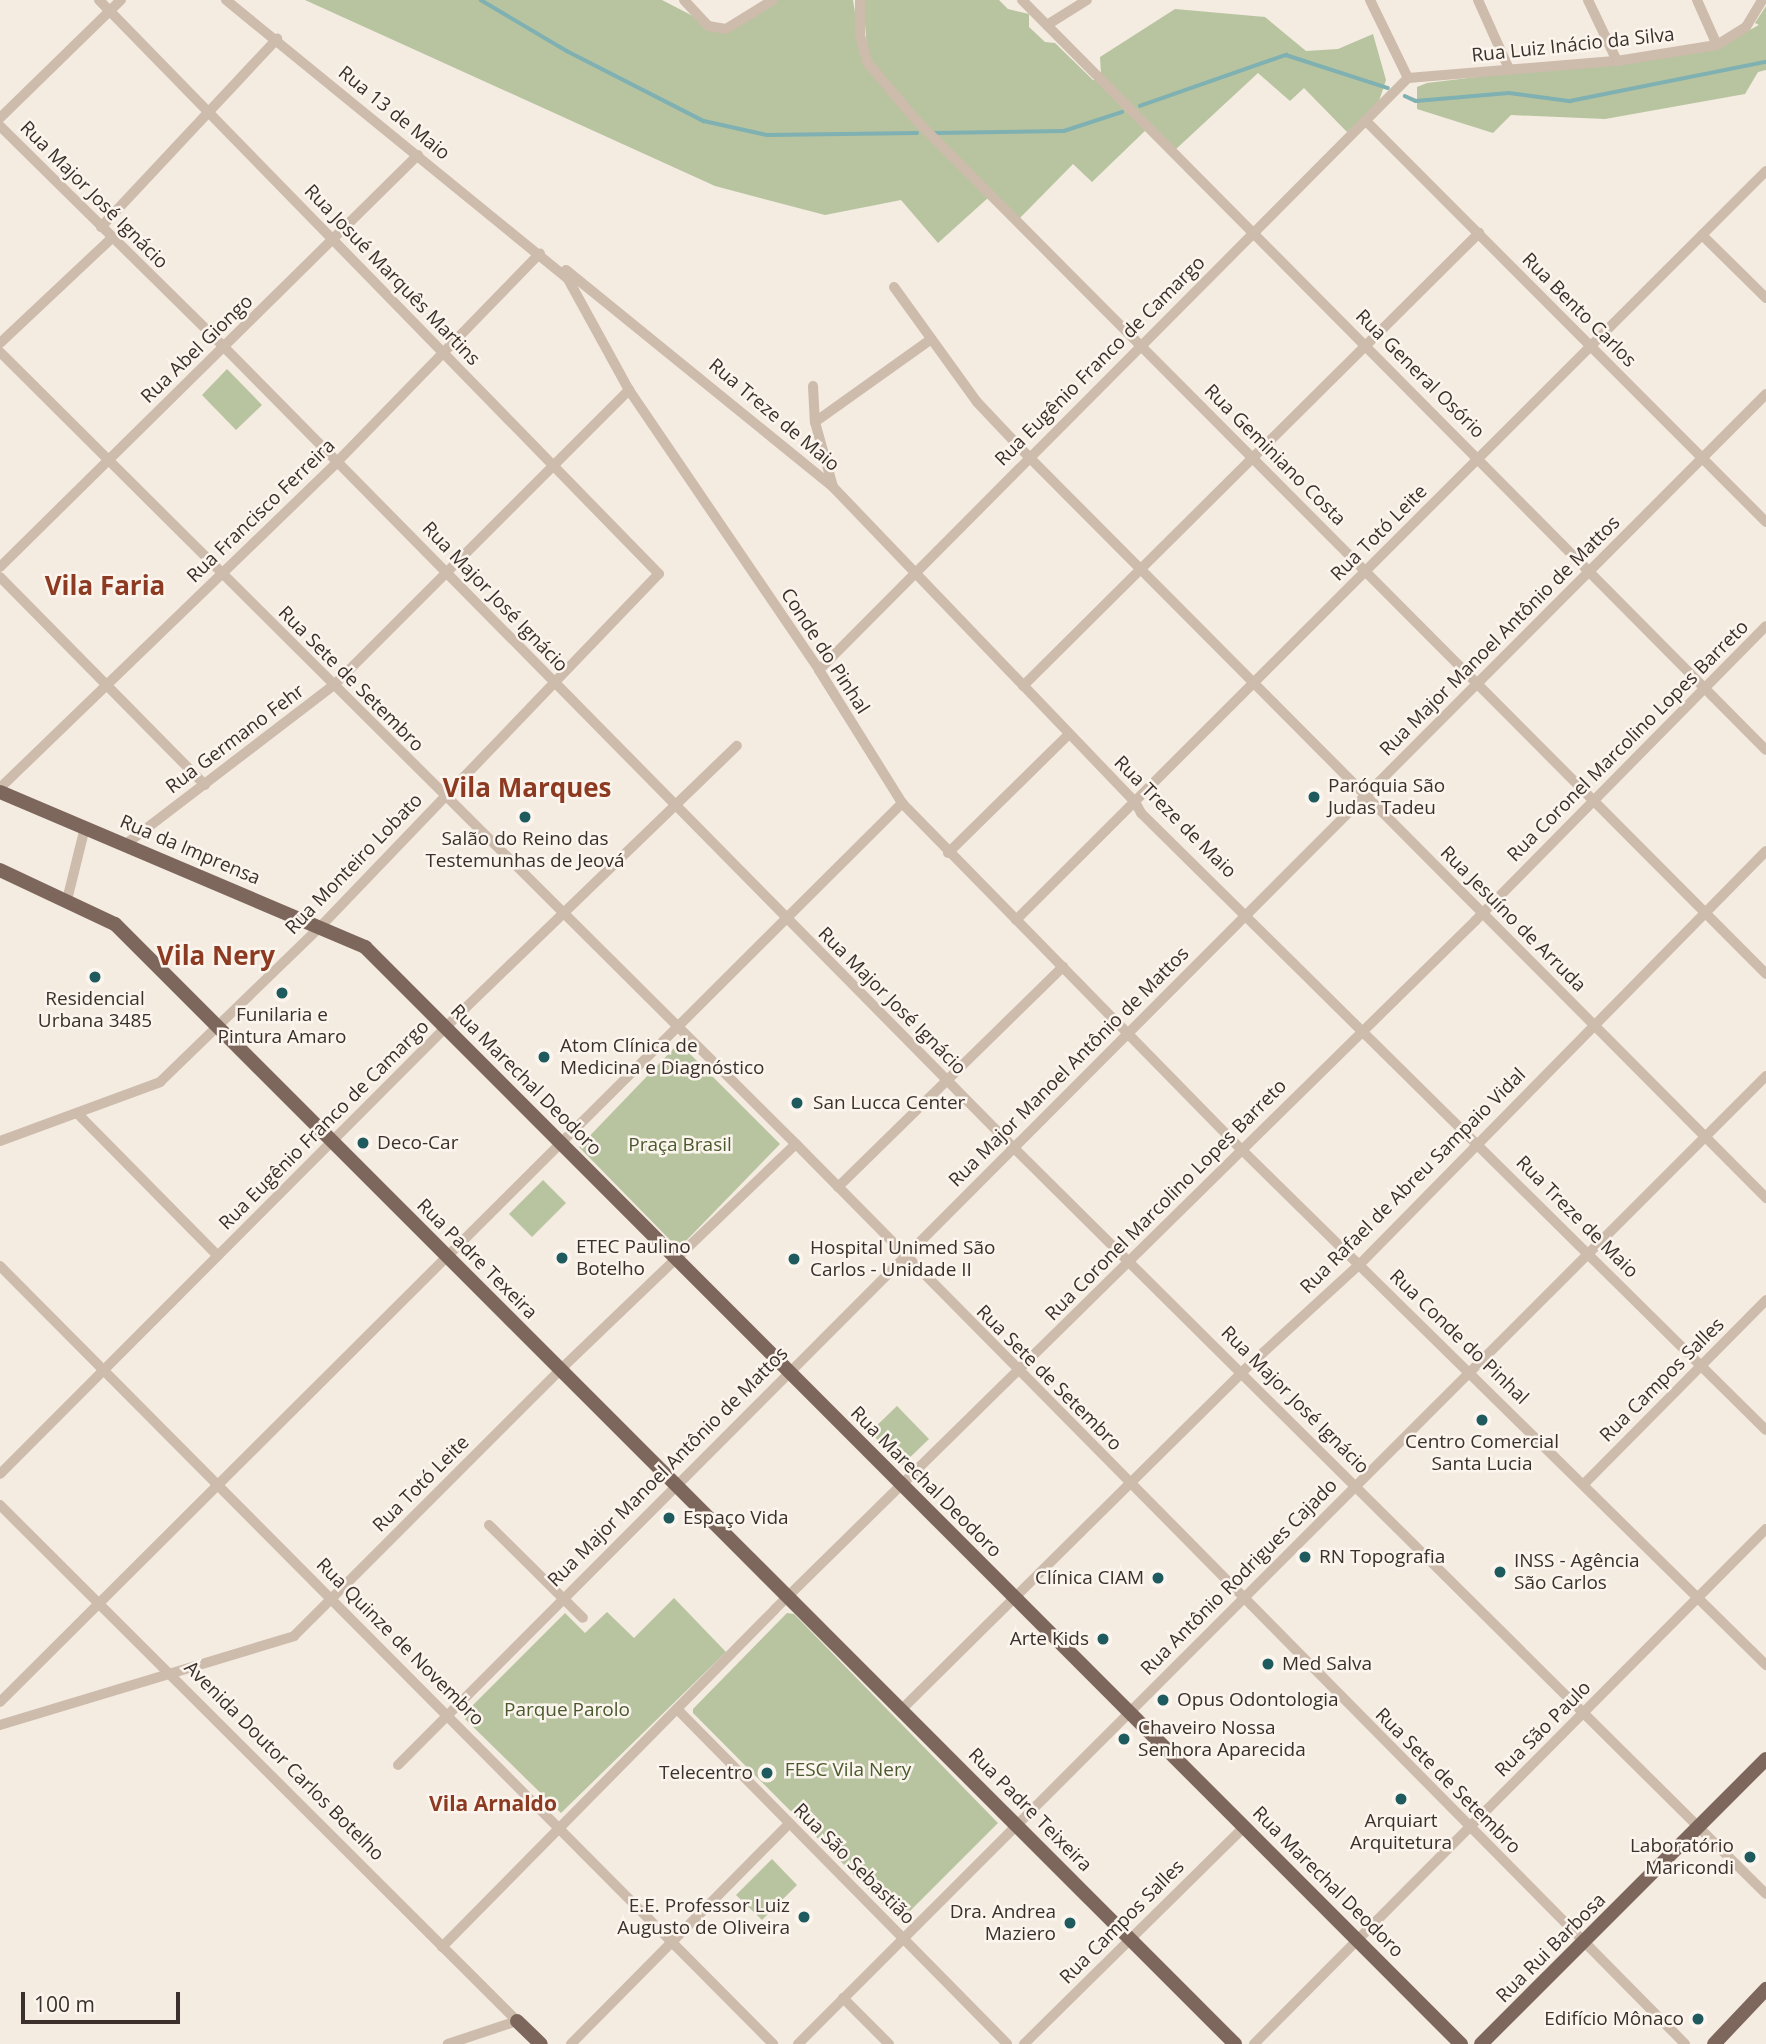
<!DOCTYPE html>
<html>
<head>
<meta charset="utf-8">
<style>
  body { margin:0 }
  #map { position:relative; width:1766px; height:2044px; overflow:hidden; background:#f4ebe1; font-family:"Open Sans",sans-serif }
  div>[style] { position:absolute }
  [style*='--x'] { left:calc(var(--x)*1px); top:calc(var(--y)*1px); width:calc(var(--w)*1px); rotate:calc(var(--a)*1deg) }
  .green>* { inset:0; background:#b8c4a0 }
  .stream>* { height:3.5px; margin:-1.75px; padding:0 1.75px; transform-origin:1.75px; border-radius:1.75px; background:#7fb0b2 }
  .minor>* { height:10px; margin:-5px; padding:0 5px; transform-origin:5px; border-radius:5px; background:#cdbbac }
  .major>* { height:14px; margin:-7px; padding:0 7px; transform-origin:7px; border-radius:7px; background:#7d675c }
  .dots>* { width:19px; height:19px; translate:-50% -50%; box-sizing:border-box; border:4px solid #fbf5ee; border-radius:50% }
  span { translate:-50% -50%; white-space:nowrap; text-align:center; line-height:1.15; -webkit-text-stroke:5px #fbf5ee; paint-order:stroke }
  .street-label { font-size:19px; color:#3b302b }
  .poi-label { font-size:19px; color:#3b302b }
  .left { translate:0 -50%; text-align:left }
  .right { translate:-100% -50%; text-align:right }
  .park-label { font-size:19px; color:#4a5a2e }
  .neighbourhood-label { font-size:21px; color:#8c3b22; font-weight:700 }
  .district-label { font-size:26px; color:#8c3b22; font-weight:700 }
  .scale { position:absolute; left:21px; top:1992px; width:159px; height:32px; box-sizing:border-box; border:4px solid #3b302b; border-top:0; padding-left:9px; font-size:21px; line-height:24px; white-space:nowrap; color:#3b302b; -webkit-text-stroke:5px #fbf5ee; paint-order:stroke }
</style>
</head>
<body>
<div id="map">
  <div class="green">
    <i style="clip-path:polygon(305px 0,662px 0,718px 29px,771px 0,853px 0,863px 60px,868px 61px,863px 0,999px 0,1008px 9px,1029px 14px,1029px 27px,1045px 42px,1055px 43px,1093px 80px,1103px 81px,1149px 127px,1092px 182px,1073px 164px,1015px 223px,989px 197px,938px 243px,901px 200px,825px 215px,715px 186px)"></i>
    <i style="clip-path:polygon(1766px 6px,1766px 70px,1758px 72px,1745px 94px,1605px 119px,1511px 115px,1493px 133px,1417px 109px,1417px 87px,1427px 83px,1716px 48px,1759px 25px,1755px 23px)"></i>
    <i style="clip-path:polygon(1175px 9px,1265px 17px,1306px 51px,1338px 49px,1373px 34px,1386px 80px,1378px 104px,1347px 132px,1304px 88px,1290px 101px,1258px 73px,1175px 150px,1101px 74px,1100px 57px)"></i>
    <i style="clip-path:polygon(227px 369px,262px 405px,236px 430px,202px 395px)"></i>
    <i style="clip-path:polygon(679px 1043px,780px 1144px,683px 1244px,676px 1246px,579px 1147px)"></i>
    <i style="clip-path:polygon(543px 1180px,566px 1203px,532px 1237px,509px 1214px)"></i>
    <i style="clip-path:polygon(897px 1406px,929px 1439px,902px 1465px,870px 1432px)"></i>
    <i style="clip-path:polygon(674px 1598px,726px 1652px,561px 1813px,462px 1716px,565px 1613px,585px 1633px,607px 1612px,634px 1638px)"></i>
    <i style="clip-path:polygon(787px 1613px,794px 1614px,998px 1823px,900px 1921px,693px 1713px,693px 1709px)"></i>
    <i style="clip-path:polygon(772px 1859px,797px 1885px,762px 1920px,736px 1895px)"></i>
  </div>
  <div class="stream">
    <i style="--x:481;--y:0;--w:100;--a:30.7"></i>
    <i style="--x:567;--y:51;--w:154;--a:27.1"></i>
    <i style="--x:704;--y:121;--w:65;--a:12.5"></i>
    <i style="--x:767;--y:135;--w:150;--a:-0.8"></i>
    <i style="--x:1405;--y:96;--w:12;--a:24"></i>
    <i style="--x:1416;--y:101;--w:93;--a:-4.9"></i>
    <i style="--x:1509;--y:93;--w:62;--a:7.5"></i>
    <i style="--x:1570;--y:101;--w:200;--a:-11.3"></i>
    <i style="--x:1140;--y:106;--w:155;--a:-19.3"></i>
    <i style="--x:1286;--y:55;--w:107;--a:17.9"></i>
    <i style="--x:934;--y:133;--w:130;--a:-0.9"></i>
    <i style="--x:1064;--y:131;--w:61;--a:-18.1"></i>
  </div>
  <div class="minor">
    <i style="--x:226;--y:0;--w:441;--a:39.2"></i>
    <i style="--x:568;--y:279;--w:127;--a:61.2"></i>
    <i style="--x:629;--y:390;--w:338;--a:55.8"></i>
    <i style="--x:819;--y:670;--w:157;--a:58"></i>
    <i style="--x:902;--y:803;--w:486;--a:45.6"></i>
    <i style="--x:1242;--y:1150;--w:735;--a:44.5"></i>
    <i style="--x:684;--y:0;--w:35;--a:47"></i>
    <i style="--x:708;--y:26;--w:18;--a:9"></i>
    <i style="--x:726;--y:29;--w:55;--a:-31.7"></i>
    <i style="--x:860;--y:0;--w:35;--a:90"></i>
    <i style="--x:860;--y:35;--w:28;--a:75"></i>
    <i style="--x:867;--y:62;--w:76;--a:49.8"></i>
    <i style="--x:916;--y:120;--w:1205;--a:45.13"></i>
    <i style="--x:1022;--y:0;--w:1056;--a:45.23"></i>
    <i style="--x:1370;--y:0;--w:87;--a:64"></i>
    <i style="--x:1478;--y:0;--w:76;--a:65.8"></i>
    <i style="--x:1588;--y:0;--w:68;--a:64.6"></i>
    <i style="--x:1697;--y:0;--w:49;--a:66"></i>
    <i style="--x:1047;--y:25;--w:47;--a:-32"></i>
    <i style="--x:1408;--y:78;--w:210;--a:-4.7"></i>
    <i style="--x:1617;--y:61;--w:101;--a:-9.1"></i>
    <i style="--x:1717;--y:45;--w:34;--a:-32"></i>
    <i style="--x:1746;--y:27;--w:31;--a:-59"></i>
    <i style="--x:0;--y:118;--w:169;--a:-44.3"></i>
    <i style="--x:1367;--y:122;--w:565;--a:45.07"></i>
    <i style="--x:0;--y:126;--w:315;--a:44.6"></i>
    <i style="--x:224;--y:347;--w:1125;--a:45.4"></i>
    <i style="--x:1014;--y:1148;--w:1059;--a:44.77"></i>
    <i style="--x:101;--y:227;--w:258;--a:-46.9"></i>
    <i style="--x:1702;--y:235;--w:90;--a:44.5"></i>
    <i style="--x:566;--y:270;--w:344;--a:39.1"></i>
    <i style="--x:833;--y:487;--w:436;--a:46.2"></i>
    <i style="--x:1135;--y:802;--w:13;--a:61"></i>
    <i style="--x:1141;--y:813;--w:878;--a:44.63"></i>
    <i style="--x:894;--y:287;--w:142;--a:54.2"></i>
    <i style="--x:977;--y:402;--w:74;--a:46.6"></i>
    <i style="--x:1028;--y:456;--w:1047;--a:45.15"></i>
    <i style="--x:0;--y:343;--w:154;--a:-43.2"></i>
    <i style="--x:0;--y:352;--w:1123;--a:44.86"></i>
    <i style="--x:796;--y:1144;--w:1265;--a:45.35"></i>
    <i style="--x:813;--y:386;--w:36;--a:87"></i>
    <i style="--x:815;--y:422;--w:67;--a:74.5"></i>
    <i style="--x:815;--y:422;--w:141;--a:-35.5"></i>
    <i style="--x:0;--y:567;--w:587;--a:-44.59"></i>
    <i style="--x:0;--y:577;--w:292;--a:45.4"></i>
    <i style="--x:819;--y:670;--w:835;--a:-45.15"></i>
    <i style="--x:1023;--y:686;--w:643;--a:-44.81"></i>
    <i style="--x:0;--y:788;--w:469;--a:-44"></i>
    <i style="--x:337;--y:462;--w:291;--a:-45.8"></i>
    <i style="--x:126;--y:844;--w:260;--a:-37.4"></i>
    <i style="--x:333;--y:686;--w:419;--a:-45"></i>
    <i style="--x:948;--y:853;--w:168;--a:-44.5"></i>
    <i style="--x:67;--y:900;--w:75;--a:-76.1"></i>
    <i style="--x:1016;--y:920;--w:1060;--a:-44.96"></i>
    <i style="--x:78;--y:1114;--w:199;--a:45.4"></i>
    <i style="--x:0;--y:1141;--w:171;--a:-20.2"></i>
    <i style="--x:160;--y:1082;--w:224;--a:-44.1"></i>
    <i style="--x:321;--y:926;--w:488;--a:-46.2"></i>
    <i style="--x:659;--y:574;--w:802;--a:-134.29"></i>
    <i style="--x:838;--y:1187;--w:315;--a:-44.4"></i>
    <i style="--x:0;--y:1266;--w:1097;--a:45.18"></i>
    <i style="--x:0;--y:1474;--w:647;--a:-45.06"></i>
    <i style="--x:457;--y:1016;--w:389;--a:-44"></i>
    <i style="--x:1584;--y:1484;--w:259;--a:-45.3"></i>
    <i style="--x:0;--y:1505;--w:730;--a:44.94"></i>
    <i style="--x:517;--y:2021;--w:73;--a:161.6"></i>
    <i style="--x:489;--y:1525;--w:132;--a:44.7"></i>
    <i style="--x:0;--y:1702;--w:1274;--a:-44.9"></i>
    <i style="--x:677;--y:1709;--w:470;--a:45.4"></i>
    <i style="--x:902;--y:1709;--w:479;--a:-44.7"></i>
    <i style="--x:1242;--y:1372;--w:160;--a:-42.5"></i>
    <i style="--x:1360;--y:1264;--w:579;--a:-45.49"></i>
    <i style="--x:0;--y:1725;--w:307;--a:-16.8"></i>
    <i style="--x:294;--y:1636;--w:378;--a:-45"></i>
    <i style="--x:561;--y:1369;--w:325;--a:-43.8"></i>
    <i style="--x:398;--y:1765;--w:1937;--a:-45.06"></i>
    <i style="--x:442;--y:1947;--w:474;--a:-45.4"></i>
    <i style="--x:775;--y:1609;--w:982;--a:-44.5"></i>
    <i style="--x:1475;--y:921;--w:414;--a:-45.4"></i>
    <i style="--x:843;--y:1998;--w:65;--a:45"></i>
    <i style="--x:571;--y:2044;--w:310;--a:-45.3"></i>
    <i style="--x:798;--y:2044;--w:1369;--a:-45"></i>
    <i style="--x:1024;--y:2044;--w:310;--a:-44.6"></i>
    <i style="--x:1254;--y:2044;--w:726;--a:-45.17"></i>
  </div>
  <div class="major">
    <i style="--x:0;--y:792;--w:397;--a:23"></i>
    <i style="--x:365;--y:947;--w:1551;--a:45.03"></i>
    <i style="--x:0;--y:870;--w:127;--a:25.2"></i>
    <i style="--x:115;--y:924;--w:1584;--a:45"></i>
    <i style="--x:517;--y:2021;--w:33;--a:44"></i>
    <i style="--x:1481;--y:2044;--w:403;--a:-45"></i>
    <i style="--x:1714;--y:2044;--w:76;--a:-46.6"></i>
  </div>
  <div class="dots">
    <i style="left:1314px;top:797px;background:#1f5a5e"></i>
    <i style="left:525px;top:817px;background:#1f5a5e"></i>
    <i style="left:95px;top:977px;background:#1f5a5e"></i>
    <i style="left:282px;top:993px;background:#1f5a5e"></i>
    <i style="left:544px;top:1057px;background:#1f5a5e"></i>
    <i style="left:797px;top:1103px;background:#1f5a5e"></i>
    <i style="left:363px;top:1143px;background:#1f5a5e"></i>
    <i style="left:562px;top:1258px;background:#1f5a5e"></i>
    <i style="left:794px;top:1259px;background:#1f5a5e"></i>
    <i style="left:1482px;top:1420px;background:#1f5a5e"></i>
    <i style="left:669px;top:1518px;background:#1f5a5e"></i>
    <i style="left:1305px;top:1557px;background:#1f5a5e"></i>
    <i style="left:1500px;top:1572px;background:#1f5a5e"></i>
    <i style="left:1158px;top:1578px;background:#1f5a5e"></i>
    <i style="left:1103px;top:1639px;background:#1f5a5e"></i>
    <i style="left:1268px;top:1664px;background:#1f5a5e"></i>
    <i style="left:1163px;top:1700px;background:#1f5a5e"></i>
    <i style="left:1124px;top:1739px;background:#1f5a5e"></i>
    <i style="left:767px;top:1773px;background:#1f5a5e"></i>
    <i style="left:1401px;top:1799px;background:#1f5a5e"></i>
    <i style="left:1750px;top:1857px;background:#1f5a5e"></i>
    <i style="left:804px;top:1917px;background:#1f5a5e"></i>
    <i style="left:1070px;top:1923px;background:#1f5a5e"></i>
    <i style="left:1698px;top:2019px;background:#1f5a5e"></i>
  </div>
  <div class="street-label">
    <span style="left:1573px;top:45px;rotate:-6deg">Rua Luiz Inácio da Silva</span>
    <span style="left:394px;top:113px;rotate:39deg">Rua 13 de Maio</span>
    <span style="left:94px;top:195px;rotate:45deg">Rua Major José Ignácio</span>
    <span style="left:392px;top:275px;rotate:46deg">Rua Josué Marquês Martins</span>
    <span style="left:1579px;top:310px;rotate:45deg">Rua Bento Carlos</span>
    <span style="left:197px;top:349px;rotate:-44deg">Rua Abel Giongo</span>
    <span style="left:1100px;top:361px;rotate:-45deg">Rua Eugênio Franco de Camargo</span>
    <span style="left:1420px;top:374px;rotate:45deg">Rua General Osório</span>
    <span style="left:774px;top:415px;rotate:40deg">Rua Treze de Maio</span>
    <span style="left:1275px;top:455px;rotate:45deg">Rua Geminiano Costa</span>
    <span style="left:261px;top:511px;rotate:-44deg">Rua Francisco Ferreira</span>
    <span style="left:1379px;top:533px;rotate:-45deg">Rua Totó Leite</span>
    <span style="left:495px;top:597px;rotate:46deg">Rua Major José Ignácio</span>
    <span style="left:1500px;top:636px;rotate:-45deg">Rua Major Manoel Antônio de Mattos</span>
    <span style="left:825px;top:651px;rotate:57deg">Conde do Pinhal</span>
    <span style="left:351px;top:679px;rotate:45deg">Rua Sete de Setembro</span>
    <span style="left:235px;top:739px;rotate:-37deg">Rua Germano Fehr</span>
    <span style="left:1628px;top:741px;rotate:-45deg">Rua Coronel Marcolino Lopes Barreto</span>
    <span style="left:1175px;top:817px;rotate:45deg">Rua Treze de Maio</span>
    <span style="left:190px;top:850px;rotate:23deg">Rua da Imprensa</span>
    <span style="left:354px;top:864px;rotate:-46deg">Rua Monteiro Lobato</span>
    <span style="left:1513px;top:919px;rotate:45deg">Rua Jesuíno de Arruda</span>
    <span style="left:892px;top:1001px;rotate:45deg">Rua Major José Ignácio</span>
    <span style="left:1069px;top:1067px;rotate:-45deg">Rua Major Manoel Antônio de Mattos</span>
    <span style="left:526px;top:1080px;rotate:45deg">Rua Marechal Deodoro</span>
    <span style="left:324px;top:1125px;rotate:-45deg">Rua Eugênio Franco de Camargo</span>
    <span style="left:1413px;top:1181px;rotate:-45deg">Rua Rafael de Abreu Sampaio Vidal</span>
    <span style="left:1166px;top:1200px;rotate:-45deg">Rua Coronel Marcolino Lopes Barreto</span>
    <span style="left:1577px;top:1217px;rotate:45deg">Rua Treze de Maio</span>
    <span style="left:477px;top:1259px;rotate:45deg">Rua Padre Texeira</span>
    <span style="left:1459px;top:1337px;rotate:44deg">Rua Conde do Pinhal</span>
    <span style="left:1049px;top:1378px;rotate:45deg">Rua Sete de Setembro</span>
    <span style="left:1662px;top:1380px;rotate:-45deg">Rua Campos Salles</span>
    <span style="left:1295px;top:1400px;rotate:45deg">Rua Major José Ignácio</span>
    <span style="left:668px;top:1467px;rotate:-45deg">Rua Major Manoel Antônio de Mattos</span>
    <span style="left:926px;top:1482px;rotate:45deg">Rua Marechal Deodoro</span>
    <span style="left:421px;top:1484px;rotate:-45deg">Rua Totó Leite</span>
    <span style="left:1239px;top:1577px;rotate:-45deg">Rua Antônio Rodrigues Cajado</span>
    <span style="left:400px;top:1642px;rotate:45deg">Rua Quinze de Novembro</span>
    <span style="left:1543px;top:1729px;rotate:-45deg">Rua São Paulo</span>
    <span style="left:284px;top:1761px;rotate:45deg">Avenida Doutor Carlos Botelho</span>
    <span style="left:1448px;top:1781px;rotate:45deg">Rua Sete de Setembro</span>
    <span style="left:1030px;top:1810px;rotate:45deg">Rua Padre Teixeira</span>
    <span style="left:854px;top:1864px;rotate:45deg">Rua São Sebastião</span>
    <span style="left:1328px;top:1882px;rotate:45deg">Rua Marechal Deodoro</span>
    <span style="left:1122px;top:1922px;rotate:-45deg">Rua Campos Salles</span>
    <span style="left:1551px;top:1948px;rotate:-45deg">Rua Rui Barbosa</span>
  </div>
  <div class="poi-label">
    <span class="left" style="left:1328px;top:797px">Paróquia São<br>Judas Tadeu</span>
    <span style="left:525px;top:850px">Salão do Reino das<br>Testemunhas de Jeová</span>
    <span style="left:95px;top:1010px">Residencial<br>Urbana 3485</span>
    <span style="left:282px;top:1026px">Funilaria e<br>Pintura Amaro</span>
    <span class="left" style="left:560px;top:1057px">Atom Clínica de<br>Medicina e Diagnóstico</span>
    <span class="left" style="left:813px;top:1103px">San Lucca Center</span>
    <span class="left" style="left:377px;top:1143px">Deco-Car</span>
    <span class="left" style="left:576px;top:1258px">ETEC Paulino<br>Botelho</span>
    <span class="left" style="left:810px;top:1259px">Hospital Unimed São<br>Carlos - Unidade II</span>
    <span style="left:1482px;top:1453px">Centro Comercial<br>Santa Lucia</span>
    <span class="left" style="left:683px;top:1518px">Espaço Vida</span>
    <span class="left" style="left:1319px;top:1557px">RN Topografia</span>
    <span class="left" style="left:1514px;top:1572px">INSS - Agência<br>São Carlos</span>
    <span class="right" style="left:1144px;top:1578px">Clínica CIAM</span>
    <span class="right" style="left:1089px;top:1639px">Arte Kids</span>
    <span class="left" style="left:1282px;top:1664px">Med Salva</span>
    <span class="left" style="left:1177px;top:1700px">Opus Odontologia</span>
    <span class="left" style="left:1138px;top:1739px">Chaveiro Nossa<br>Senhora Aparecida</span>
    <span class="right" style="left:753px;top:1773px">Telecentro</span>
    <span style="left:1401px;top:1832px">Arquiart<br>Arquitetura</span>
    <span class="right" style="left:1734px;top:1857px">Laboratório<br>Maricondi</span>
    <span class="right" style="left:790px;top:1917px">E.E. Professor Luiz<br>Augusto de Oliveira</span>
    <span class="right" style="left:1056px;top:1923px">Dra. Andrea<br>Maziero</span>
    <span class="right" style="left:1684px;top:2019px">Edifício Mônaco</span>
  </div>
  <div class="park-label">
    <span style="left:680px;top:1145px">Praça Brasil</span>
    <span style="left:567px;top:1710px">Parque Parolo</span>
    <span style="left:848px;top:1770px">FESC Vila Nery</span>
  </div>
  <div class="neighbourhood-label">
    <span style="left:493px;top:1803px">Vila Arnaldo</span>
  </div>
  <div class="district-label">
    <span style="left:105px;top:586px">Vila Faria</span>
    <span style="left:527px;top:788px">Vila Marques</span>
    <span style="left:216px;top:956px">Vila Nery</span>
  </div>
  <div class="scale">100 m</div>
</div>
</body>
</html>
